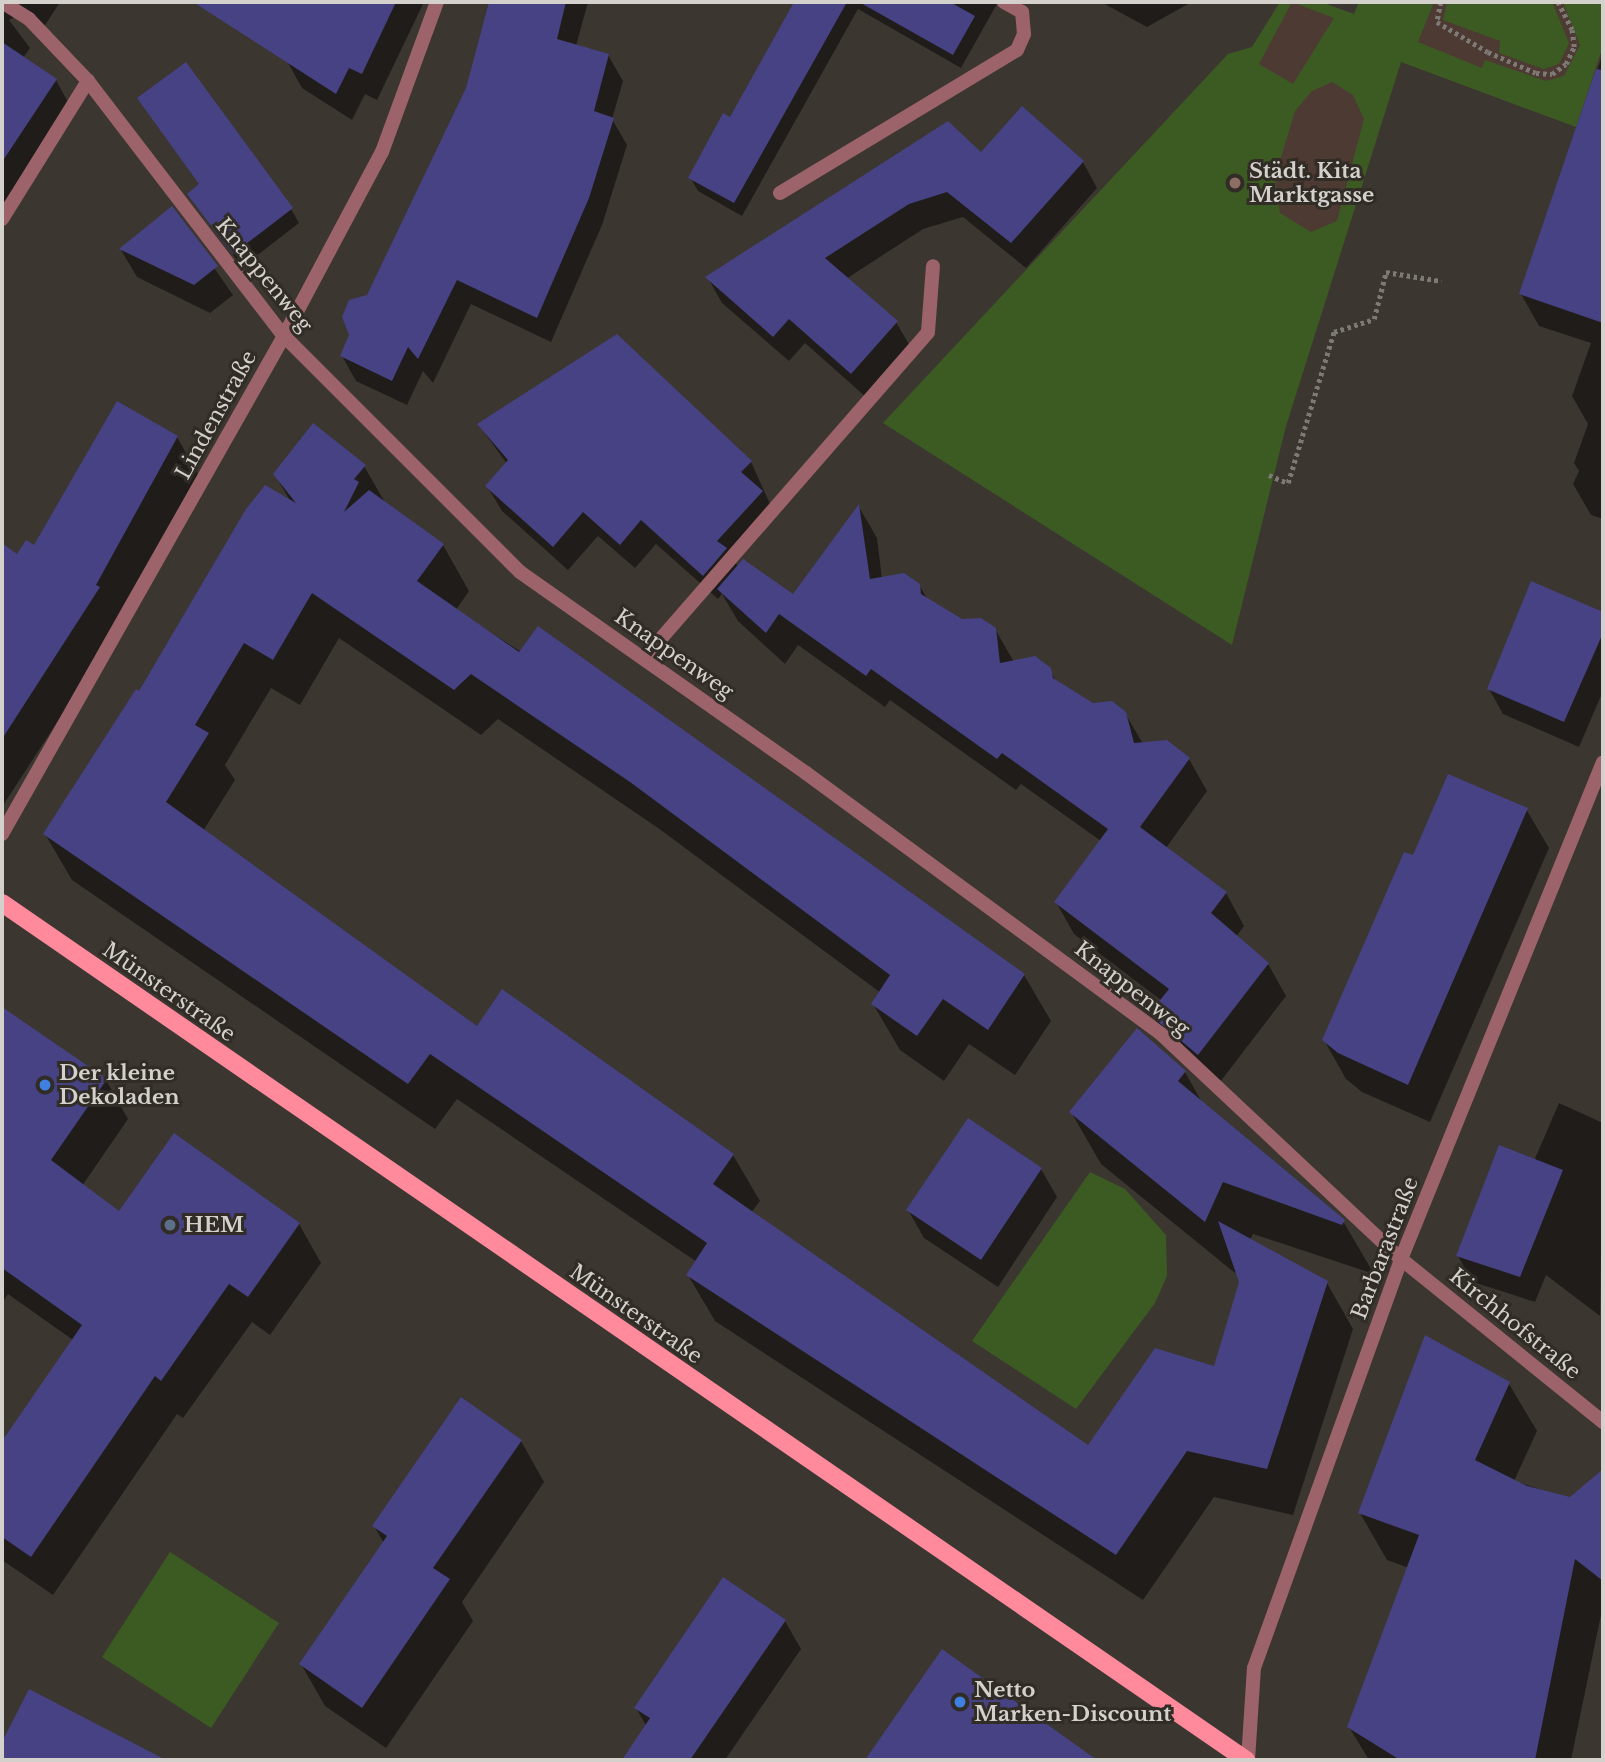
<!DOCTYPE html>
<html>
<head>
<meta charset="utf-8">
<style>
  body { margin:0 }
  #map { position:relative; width:1605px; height:1762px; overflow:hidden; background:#3b3630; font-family:"Libre Baskerville",serif }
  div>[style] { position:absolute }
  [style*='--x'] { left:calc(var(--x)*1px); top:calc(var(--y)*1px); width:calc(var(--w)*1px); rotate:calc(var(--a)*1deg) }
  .education>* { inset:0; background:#4d3a33 }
  .green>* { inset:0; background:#3c5b22 }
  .shadow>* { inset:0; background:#0007 }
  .building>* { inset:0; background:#464284 }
  .path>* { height:4.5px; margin-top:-2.25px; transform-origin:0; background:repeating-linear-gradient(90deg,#7d7974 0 3.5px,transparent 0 7px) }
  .lane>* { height:14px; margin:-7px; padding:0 7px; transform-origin:7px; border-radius:7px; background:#9c636a }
  .street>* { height:14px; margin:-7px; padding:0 7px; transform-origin:7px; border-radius:7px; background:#9c636a }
  .primary>* { height:18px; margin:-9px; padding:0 9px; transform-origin:9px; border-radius:9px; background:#fe8a9c }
  .dots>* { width:19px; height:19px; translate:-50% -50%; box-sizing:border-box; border:4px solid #312c26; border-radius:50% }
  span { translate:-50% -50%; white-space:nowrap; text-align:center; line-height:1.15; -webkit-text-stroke:6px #312c26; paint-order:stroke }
  .poi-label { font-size:21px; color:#d4d1cd; font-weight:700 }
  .left { translate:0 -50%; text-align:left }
  .street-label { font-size:21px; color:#d4d1cd }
  .frame { position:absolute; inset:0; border:4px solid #d4d1cd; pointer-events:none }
</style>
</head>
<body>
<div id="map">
  <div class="education">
    <i style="clip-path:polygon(1280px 2px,1321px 2px,1354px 14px,1359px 2px,1603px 2px,1603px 48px,1576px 127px,1401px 62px,1286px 426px,1228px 54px,1252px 47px)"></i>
  </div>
  <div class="green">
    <i style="clip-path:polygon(evenodd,1280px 2px,1321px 2px,1354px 14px,1359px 2px,1434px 2px,1418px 42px,1482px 68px,1485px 60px,1546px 81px,1564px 76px,1580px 45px,1563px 2px,1603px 2px,1603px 46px,1576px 127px,1401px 62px,1286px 426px,1232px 645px,883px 423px,1228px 54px,1252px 47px,1280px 2px,1292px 2px,1334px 18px,1293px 84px,1259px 64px,1292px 2px,1280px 2px,1332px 82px,1353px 95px,1364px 119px,1337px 221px,1311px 232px,1280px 213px,1275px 177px,1295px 111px,1312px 91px,1332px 82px)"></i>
    <i style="clip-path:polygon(1447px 2px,1552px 2px,1569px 43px,1559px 64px,1544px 69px,1499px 53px,1500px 41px,1443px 20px)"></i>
    <i style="clip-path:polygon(1090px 1172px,1125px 1189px,1166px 1235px,1167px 1276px,1155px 1303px,1076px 1409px,972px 1341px)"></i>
    <i style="clip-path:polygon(170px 1552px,279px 1623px,211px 1728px,102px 1657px)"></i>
  </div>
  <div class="shadow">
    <i style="clip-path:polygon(2px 2px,60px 2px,42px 30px,17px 15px,9px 20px,30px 48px,23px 58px,56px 80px,69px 104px,2px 205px)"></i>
    <i style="clip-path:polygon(314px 2px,424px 2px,377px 100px,365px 94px,352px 120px,302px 88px,287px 61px)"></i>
    <i style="clip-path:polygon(491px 2px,588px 2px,576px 46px,608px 55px,623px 81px,612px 119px,627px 145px,602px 225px,551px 342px,471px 304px,433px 383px,423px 371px,407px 405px,356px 381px,342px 356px,468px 88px)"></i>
    <i style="clip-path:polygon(797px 2px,998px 2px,961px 68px,858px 9px,742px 216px,698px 191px,690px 177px,731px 120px)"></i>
    <i style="clip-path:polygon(1101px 2px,1189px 2px,1190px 3px,1147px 27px)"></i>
    <i style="clip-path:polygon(1603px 53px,1603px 519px,1591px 515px,1573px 484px,1579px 471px,1574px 463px,1588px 424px,1572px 396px,1591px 343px,1539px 326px,1521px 294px)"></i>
    <i style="clip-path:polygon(981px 154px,1083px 162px,1097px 188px,1026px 268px,963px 217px,923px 229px,846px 279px,896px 322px,911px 348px,867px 398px,805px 343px,789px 361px,722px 303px,708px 278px)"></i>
    <i style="clip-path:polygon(189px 194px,291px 209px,299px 223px,242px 267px)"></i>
    <i style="clip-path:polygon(172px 208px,233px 295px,210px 313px,137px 277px,121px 250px)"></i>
    <i style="clip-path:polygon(479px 425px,751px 462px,776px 517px,734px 563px,794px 597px,859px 507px,877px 538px,882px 579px,919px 585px,928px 600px,962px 621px,995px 629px,1014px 662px,1049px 669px,1057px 683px,1093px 705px,1125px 713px,1143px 744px,1189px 759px,1207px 791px,1166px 848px,1226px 893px,1244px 926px,1236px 937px,1268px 964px,1286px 996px,1217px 1086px,1170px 1046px,1152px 1014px,1162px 1001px,1074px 934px,1056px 902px,1101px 841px,1021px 784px,1016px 790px,890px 700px,885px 707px,798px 645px,785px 664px,738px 621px,722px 594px,718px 599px,656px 544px,635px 568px,598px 536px,568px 570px,502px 511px,487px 486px,507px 464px)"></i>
    <i style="clip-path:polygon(177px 437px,198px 474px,117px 620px,120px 625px,2px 807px,2px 545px,18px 556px,34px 547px)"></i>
    <i style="clip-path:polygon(364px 466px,387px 506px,443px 545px,469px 591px,456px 610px,1024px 975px,1051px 1021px,1015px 1075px,969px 1044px,944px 1081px,900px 1050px,873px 1004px,881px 993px,658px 828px,498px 719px,481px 735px,339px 638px,300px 705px,271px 688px,225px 765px,235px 780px,203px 831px,477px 1028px,733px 1155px,760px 1201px,751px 1213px,1089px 1448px,1215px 1368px,1241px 1282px,1237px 1269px,1235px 1273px,1101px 1164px,1071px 1112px,1185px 1072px,1204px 1106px,1343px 1221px,1374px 1274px,1253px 1234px,1250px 1240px,1327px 1283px,1353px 1329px,1293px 1515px,1214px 1497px,1143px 1600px,715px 1321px,688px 1275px,697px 1262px,457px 1099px,435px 1129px,72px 880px,45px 834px,139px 693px,291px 502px,275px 475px)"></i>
    <i style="clip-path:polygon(1532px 584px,1603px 614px,1603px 691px,1579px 747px,1503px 714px,1489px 689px)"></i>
    <i style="clip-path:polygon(1526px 809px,1549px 848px,1430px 1122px,1362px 1092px,1346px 1079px,1324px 1040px,1413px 857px)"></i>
    <i style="clip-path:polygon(2px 1011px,106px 1080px,128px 1119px,82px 1186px,120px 1213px,299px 1224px,321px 1263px,270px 1335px,252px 1322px,183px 1418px,177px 1414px,53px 1595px,2px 1560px,2px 1444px,73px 1340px,8px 1294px,2px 1303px)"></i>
    <i style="clip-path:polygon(1559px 1103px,1603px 1123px,1600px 1316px,1546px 1275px,1535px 1302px,1473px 1282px,1458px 1256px,1534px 1161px)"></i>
    <i style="clip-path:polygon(1041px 1169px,1057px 1197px,998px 1287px,924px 1238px,908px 1210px)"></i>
    <i style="clip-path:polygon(1509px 1384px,1537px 1431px,1514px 1481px,1570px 1499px,1603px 1471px,1603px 1605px,1571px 1760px,1369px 1760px,1349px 1727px,1409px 1568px,1387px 1560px,1360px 1513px)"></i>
    <i style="clip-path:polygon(521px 1441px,544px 1482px,462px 1602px,473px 1621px,386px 1748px,325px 1706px,301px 1664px,384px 1543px,374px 1526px)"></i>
    <i style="clip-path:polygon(723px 1579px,785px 1621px,801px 1649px,725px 1760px,624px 1760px,647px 1727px,636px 1708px)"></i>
    <i style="clip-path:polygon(942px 1652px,1087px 1756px,1090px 1760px,868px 1760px)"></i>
    <i style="clip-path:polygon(30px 1691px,151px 1754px,154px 1760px,2px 1760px,2px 1745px)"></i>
  </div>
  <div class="building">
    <i style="clip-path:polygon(193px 2px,396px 2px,362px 74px,349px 68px,336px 94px)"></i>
    <i style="clip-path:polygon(489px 2px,566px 2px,557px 39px,609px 54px,594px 111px,614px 118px,589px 198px,537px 318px,457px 280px,418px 359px,408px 347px,392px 381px,340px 356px,349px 335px,342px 317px,349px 300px,367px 295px,466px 88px)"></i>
    <i style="clip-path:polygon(794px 2px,847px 2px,734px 203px,688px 178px,723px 113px,730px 117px)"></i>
    <i style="clip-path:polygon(859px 2px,950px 2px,975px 16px,953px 55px)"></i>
    <i style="clip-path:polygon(2px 42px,57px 79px,2px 162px)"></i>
    <i style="clip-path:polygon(186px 62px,293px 208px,233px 254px,187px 194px,199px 184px,137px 98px)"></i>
    <i style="clip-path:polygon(1596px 69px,1603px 70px,1603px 323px,1519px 294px)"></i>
    <i style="clip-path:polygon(1022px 106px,1084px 161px,1011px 243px,947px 192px,909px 204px,825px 258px,898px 321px,851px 374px,789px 319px,773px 337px,705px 277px,948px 121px,981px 152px)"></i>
    <i style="clip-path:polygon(172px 206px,218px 266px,194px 285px,119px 249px)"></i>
    <i style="clip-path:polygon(617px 334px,752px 461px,741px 472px,763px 491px,717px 541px,727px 548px,703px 576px,641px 520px,620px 545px,583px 512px,553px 547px,485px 486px,508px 460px,477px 424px)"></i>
    <i style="clip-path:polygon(117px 401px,178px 436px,96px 585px,100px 587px,2px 739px,2px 543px,17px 554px,26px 540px,34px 545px)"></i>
    <i style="clip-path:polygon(313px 423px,366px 465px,354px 479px,359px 482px,344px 512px,369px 490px,444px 544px,417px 581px,519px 652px,538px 626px,1025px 974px,988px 1030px,943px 999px,917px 1036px,871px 1004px,890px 975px,630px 782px,471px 674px,454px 690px,312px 593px,273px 660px,244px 643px,195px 725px,209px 733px,166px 802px,477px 1026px,502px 989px,734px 1154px,713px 1184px,1088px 1445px,1155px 1348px,1214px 1366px,1239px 1282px,1218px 1221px,1328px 1281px,1267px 1469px,1187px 1451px,1116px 1555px,686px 1275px,707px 1243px,430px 1054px,408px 1084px,43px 834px,136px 689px,139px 691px,246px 509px,265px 485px,296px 503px,273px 474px)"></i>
    <i style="clip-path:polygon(859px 504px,870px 579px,904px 573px,920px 584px,921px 594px,962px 619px,981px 618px,996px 628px,1000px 663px,1035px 656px,1051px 668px,1053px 678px,1093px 703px,1112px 701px,1126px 712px,1134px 743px,1167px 740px,1190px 758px,1140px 827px,1227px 892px,1211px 913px,1269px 963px,1198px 1055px,1149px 1014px,1169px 989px,1054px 902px,1108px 829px,1002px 753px,997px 759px,871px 669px,866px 676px,779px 614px,766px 633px,717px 589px,743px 559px,793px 594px)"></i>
    <i style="clip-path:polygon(1531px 581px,1603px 612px,1603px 633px,1564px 722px,1487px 689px)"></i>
    <i style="clip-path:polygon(1448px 774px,1528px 808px,1408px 1085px,1338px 1053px,1322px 1040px,1404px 852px,1413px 855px)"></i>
    <i style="clip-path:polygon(2px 1007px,107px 1079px,51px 1160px,119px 1211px,174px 1133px,300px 1223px,248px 1297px,229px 1284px,161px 1381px,155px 1376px,31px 1557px,2px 1537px,2px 1441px,82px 1325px,2px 1268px)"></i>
    <i style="clip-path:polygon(1137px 1028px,1186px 1071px,1178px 1081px,1345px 1220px,1342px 1225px,1223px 1182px,1205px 1222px,1069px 1112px)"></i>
    <i style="clip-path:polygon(968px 1118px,1042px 1168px,981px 1260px,906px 1210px)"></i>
    <i style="clip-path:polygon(1499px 1145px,1563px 1170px,1520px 1277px,1456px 1256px)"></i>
    <i style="clip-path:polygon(1425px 1335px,1510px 1382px,1475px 1460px,1527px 1486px,1570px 1497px,1603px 1469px,1603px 1581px,1575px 1559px,1535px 1760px,1400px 1760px,1347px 1727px,1419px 1535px,1358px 1513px)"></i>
    <i style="clip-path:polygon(461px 1397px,522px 1440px,433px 1568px,450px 1579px,362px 1708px,299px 1664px,387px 1536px,372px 1526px)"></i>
    <i style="clip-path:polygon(723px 1577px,786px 1620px,690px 1760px,622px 1760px,650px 1718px,634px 1708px)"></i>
    <i style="clip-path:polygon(942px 1649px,1097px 1760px,865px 1760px)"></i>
    <i style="clip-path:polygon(29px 1689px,166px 1760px,2px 1760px,2px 1742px)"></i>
  </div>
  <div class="path">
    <i style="--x:1441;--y:2;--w:20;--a:101"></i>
    <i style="--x:1437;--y:22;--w:59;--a:30.5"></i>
    <i style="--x:1488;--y:52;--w:52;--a:23.6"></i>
    <i style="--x:1536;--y:73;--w:16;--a:4"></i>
    <i style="--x:1552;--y:74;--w:17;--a:-36"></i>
    <i style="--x:1566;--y:64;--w:19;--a:-65"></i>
    <i style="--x:1574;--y:47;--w:17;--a:-97"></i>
    <i style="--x:1572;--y:30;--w:31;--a:-117"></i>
    <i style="--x:1269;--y:475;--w:21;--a:23"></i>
    <i style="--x:1288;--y:483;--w:158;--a:-73.1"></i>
    <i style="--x:1334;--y:332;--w:42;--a:-18"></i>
    <i style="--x:1374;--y:319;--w:49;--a:-75.7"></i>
    <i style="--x:1386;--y:272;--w:56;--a:9.3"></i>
  </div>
  <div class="lane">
    <i style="--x:780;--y:193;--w:277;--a:-31.1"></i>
    <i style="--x:1017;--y:50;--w:17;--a:-66"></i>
    <i style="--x:1024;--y:34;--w:22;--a:-95"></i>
    <i style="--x:1022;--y:12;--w:21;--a:-151"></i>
    <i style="--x:644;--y:658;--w:432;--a:-48.9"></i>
    <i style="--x:928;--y:332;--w:66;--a:-85.7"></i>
  </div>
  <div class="street">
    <i style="--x:2;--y:2;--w:32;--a:32"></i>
    <i style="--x:29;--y:19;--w:86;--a:46.4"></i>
    <i style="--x:88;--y:81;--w:322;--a:52.5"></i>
    <i style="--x:284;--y:336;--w:334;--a:45"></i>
    <i style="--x:520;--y:572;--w:350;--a:35.1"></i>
    <i style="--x:806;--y:773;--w:441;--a:36.3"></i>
    <i style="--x:1161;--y:1034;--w:329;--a:43.2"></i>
    <i style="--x:1401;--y:1259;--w:260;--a:38.9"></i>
    <i style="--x:2;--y:219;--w:163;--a:-58.1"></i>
    <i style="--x:2;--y:834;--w:572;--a:-60.48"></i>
    <i style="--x:284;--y:336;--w:208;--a:-62"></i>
    <i style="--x:382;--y:152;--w:160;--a:-69.9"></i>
    <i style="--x:1248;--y:1760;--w:92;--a:-86.3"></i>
    <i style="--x:1254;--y:1668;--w:435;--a:-70.2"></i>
    <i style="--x:1401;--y:1259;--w:536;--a:-67.88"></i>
  </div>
  <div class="primary">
    <i style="--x:2;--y:903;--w:1511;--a:34.56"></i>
  </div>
  <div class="dots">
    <i style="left:1235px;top:183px;background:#8d6e63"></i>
    <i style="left:45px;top:1085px;background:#3f7fe0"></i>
    <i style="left:170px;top:1225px;background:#5c6f8a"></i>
    <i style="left:960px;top:1702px;background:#3f7fe0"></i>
  </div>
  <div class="poi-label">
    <span class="left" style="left:1249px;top:183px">Städt. Kita<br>Marktgasse</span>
    <span class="left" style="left:59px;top:1085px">Der kleine<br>Dekoladen</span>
    <span class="left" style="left:184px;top:1225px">HEM</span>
    <span class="left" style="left:974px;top:1702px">Netto<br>Marken-Discount</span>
  </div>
  <div class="street-label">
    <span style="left:264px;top:275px;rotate:51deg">Knappenweg</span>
    <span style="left:216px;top:415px;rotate:-61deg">Lindenstraße</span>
    <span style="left:674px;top:654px;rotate:35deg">Knappenweg</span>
    <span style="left:1132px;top:989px;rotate:38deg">Knappenweg</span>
    <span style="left:169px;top:992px;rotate:35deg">Münsterstraße</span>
    <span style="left:1385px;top:1248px;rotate:-69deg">Barbarastraße</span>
    <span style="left:636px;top:1314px;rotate:35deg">Münsterstraße</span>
    <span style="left:1515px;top:1324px;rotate:39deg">Kirchhofstraße</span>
  </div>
  <div class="frame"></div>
</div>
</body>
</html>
